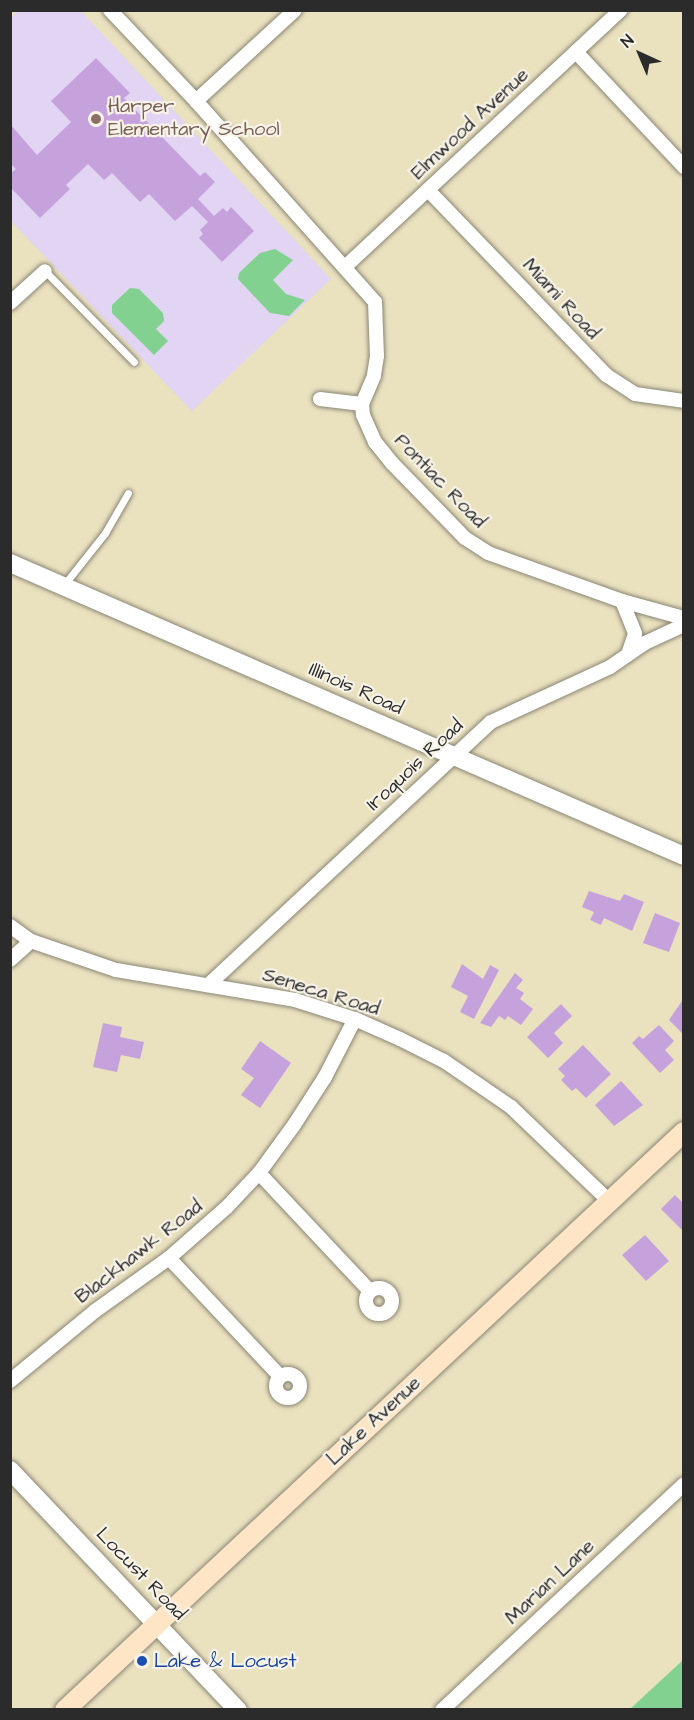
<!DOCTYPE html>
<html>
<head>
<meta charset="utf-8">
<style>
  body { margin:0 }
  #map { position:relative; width:694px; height:1720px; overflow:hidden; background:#eae1bf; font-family:"Architects Daughter",sans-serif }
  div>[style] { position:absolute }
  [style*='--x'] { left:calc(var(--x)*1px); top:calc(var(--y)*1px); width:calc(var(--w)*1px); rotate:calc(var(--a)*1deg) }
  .built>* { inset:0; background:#e2d4f3 }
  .green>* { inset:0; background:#83d190 }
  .building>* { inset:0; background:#c6a2dd }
  .roads { filter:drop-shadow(0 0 2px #8a8675) drop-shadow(0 0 2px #8a8675) }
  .service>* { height:7px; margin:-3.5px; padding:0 3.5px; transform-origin:3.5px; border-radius:3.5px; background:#fff }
  .minor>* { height:14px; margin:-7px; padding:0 7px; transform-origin:7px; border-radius:7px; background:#fff }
  .minor>.ring { margin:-7px; padding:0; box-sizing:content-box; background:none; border:14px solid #fff; border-radius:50% }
  .tertiary>* { height:18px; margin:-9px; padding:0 9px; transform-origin:9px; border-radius:9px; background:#fff }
  .secondary>* { height:20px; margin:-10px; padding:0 10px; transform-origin:10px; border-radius:10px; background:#fee5c5 }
  .dots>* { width:16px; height:16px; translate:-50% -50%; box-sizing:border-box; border:3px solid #f7f3e8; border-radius:50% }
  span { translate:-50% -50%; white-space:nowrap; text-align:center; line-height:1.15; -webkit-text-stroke:4.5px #f7f3e8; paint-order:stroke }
  .education-label { font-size:20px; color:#785e54 }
  .left { translate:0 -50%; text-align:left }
  .street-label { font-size:20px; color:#2b2b2b }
  .transit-label { font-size:20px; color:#164399 }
  .frame { position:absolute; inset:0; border:12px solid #2b2b2b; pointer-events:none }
  .north { position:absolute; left:610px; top:24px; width:60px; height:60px; -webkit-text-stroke:4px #f7f3e8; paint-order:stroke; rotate:316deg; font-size:16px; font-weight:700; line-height:24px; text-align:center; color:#2b2b2b }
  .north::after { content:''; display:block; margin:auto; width:21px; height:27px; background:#2b2b2b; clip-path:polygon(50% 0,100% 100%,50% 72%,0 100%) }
</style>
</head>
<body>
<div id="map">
  <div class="built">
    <i style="clip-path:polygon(18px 11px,81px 11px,331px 279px,192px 411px,11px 221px,11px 18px)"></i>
  </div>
  <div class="green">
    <i style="clip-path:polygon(275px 249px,293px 260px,273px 280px,286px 294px,305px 300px,289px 316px,270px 313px,238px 279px,239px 273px,260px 253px)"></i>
    <i style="clip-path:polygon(130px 288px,139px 289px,163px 313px,164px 321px,156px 329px,168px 341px,154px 355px,112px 313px,112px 305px)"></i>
    <i style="clip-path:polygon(683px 1660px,683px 1709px,630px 1709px)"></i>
  </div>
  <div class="building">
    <i style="clip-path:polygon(96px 58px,130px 93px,124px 98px,200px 176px,205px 172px,215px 182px,198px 199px,214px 216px,223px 208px,227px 212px,231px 207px,254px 231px,222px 262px,199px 238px,203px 234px,200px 230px,208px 222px,192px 206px,175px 221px,149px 194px,140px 202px,112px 173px,104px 180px,88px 164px,66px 185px,70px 189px,40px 218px,10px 187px,10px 174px,16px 169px,10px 163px,10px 124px,37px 155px,71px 122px,51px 101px)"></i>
    <i style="clip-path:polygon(589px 891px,620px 901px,624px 894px,644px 902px,632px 931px,604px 918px,601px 925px,590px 920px,594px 912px,582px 907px)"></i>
    <i style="clip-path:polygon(655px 913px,680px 923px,669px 952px,643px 943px)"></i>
    <i style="clip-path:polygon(462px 964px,483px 979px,490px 965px,499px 970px,474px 1019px,460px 1012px,468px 996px,451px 987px)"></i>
    <i style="clip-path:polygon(515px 973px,523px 980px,516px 988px,524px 993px,520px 999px,533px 1009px,521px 1025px,508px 1016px,505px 1020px,499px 1016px,491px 1027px,480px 1023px)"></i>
    <i style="clip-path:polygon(682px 1001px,684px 1003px,684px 1035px,669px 1020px)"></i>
    <i style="clip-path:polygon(561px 1004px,572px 1016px,554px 1033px,563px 1043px,548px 1058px,527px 1037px)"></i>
    <i style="clip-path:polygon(103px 1023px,122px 1027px,120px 1037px,144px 1042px,140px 1059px,121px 1055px,117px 1072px,93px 1067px)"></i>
    <i style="clip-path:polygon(659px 1025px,674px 1041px,665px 1050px,674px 1060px,660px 1073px,632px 1043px,639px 1036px,643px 1039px)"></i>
    <i style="clip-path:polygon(260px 1041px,291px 1063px,260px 1108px,241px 1095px,254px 1078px,241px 1069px)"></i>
    <i style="clip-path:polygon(583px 1045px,611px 1074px,586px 1098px,576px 1088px,572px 1091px,561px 1080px,565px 1076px,558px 1069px)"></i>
    <i style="clip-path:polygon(621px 1081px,643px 1105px,614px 1126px,595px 1105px)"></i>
    <i style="clip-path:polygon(675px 1195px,684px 1204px,684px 1232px,661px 1209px)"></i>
    <i style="clip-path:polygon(645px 1235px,669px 1261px,646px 1281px,622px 1255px)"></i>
  </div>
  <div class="roads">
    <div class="service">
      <i style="--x:45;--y:271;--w:127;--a:45.6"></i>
      <i style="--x:63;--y:586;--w:68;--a:-51.6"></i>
      <i style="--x:105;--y:533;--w:46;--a:-60.1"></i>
    </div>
    <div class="minor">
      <i style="--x:110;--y:10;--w:125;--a:46.6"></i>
      <i style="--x:196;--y:101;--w:269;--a:48.3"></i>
      <i style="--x:375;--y:302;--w:54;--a:87.9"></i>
      <i style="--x:377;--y:356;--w:20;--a:99"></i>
      <i style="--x:374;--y:376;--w:30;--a:113"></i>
      <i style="--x:362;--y:404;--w:11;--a:85"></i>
      <i style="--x:363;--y:415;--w:30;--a:66"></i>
      <i style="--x:375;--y:442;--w:27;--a:51"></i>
      <i style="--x:392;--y:463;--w:105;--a:45.8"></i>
      <i style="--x:465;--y:538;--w:27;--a:33"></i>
      <i style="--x:488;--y:553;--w:142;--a:19.7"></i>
      <i style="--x:622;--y:601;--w:64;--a:15.3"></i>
      <i style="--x:576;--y:52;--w:158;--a:46.8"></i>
      <i style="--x:196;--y:101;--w:134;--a:-42.6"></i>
      <i style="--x:428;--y:190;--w:257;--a:46.1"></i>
      <i style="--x:606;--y:375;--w:35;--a:33"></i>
      <i style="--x:635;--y:394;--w:49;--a:8.1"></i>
      <i style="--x:346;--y:266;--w:376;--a:-43"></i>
      <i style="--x:10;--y:303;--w:47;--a:-42.4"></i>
      <i style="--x:320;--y:399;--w:42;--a:6.8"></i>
      <i style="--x:622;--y:601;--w:35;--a:68"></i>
      <i style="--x:635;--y:634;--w:21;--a:109"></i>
      <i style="--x:10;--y:926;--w:26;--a:36"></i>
      <i style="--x:31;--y:941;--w:90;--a:18.8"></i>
      <i style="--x:116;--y:970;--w:181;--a:9.5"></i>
      <i style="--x:295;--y:1000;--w:63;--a:17.6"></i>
      <i style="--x:355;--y:1019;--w:49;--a:24"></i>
      <i style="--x:400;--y:1039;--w:49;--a:26.6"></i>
      <i style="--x:444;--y:1061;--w:81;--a:34.5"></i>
      <i style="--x:511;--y:1107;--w:136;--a:43.8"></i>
      <i style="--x:10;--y:960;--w:28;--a:-42"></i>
      <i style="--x:208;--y:985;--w:386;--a:-42.9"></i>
      <i style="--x:491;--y:722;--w:131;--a:-24.8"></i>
      <i style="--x:610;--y:667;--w:42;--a:-34.4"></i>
      <i style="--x:645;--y:643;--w:43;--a:-24.8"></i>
      <i style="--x:259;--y:1173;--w:162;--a:46.8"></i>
      <i style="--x:169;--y:1258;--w:162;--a:46.8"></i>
      <i class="ring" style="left:366px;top:1288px;width:12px;height:12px"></i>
      <i class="ring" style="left:276px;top:1374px;width:10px;height:10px"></i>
      <i style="--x:10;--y:1381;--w:110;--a:-39.5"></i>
      <i style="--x:95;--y:1311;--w:91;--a:-35.6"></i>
      <i style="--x:169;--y:1258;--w:76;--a:-41.3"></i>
      <i style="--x:226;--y:1208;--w:48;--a:-46.7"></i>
      <i style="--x:259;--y:1173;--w:59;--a:-53.9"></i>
      <i style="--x:294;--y:1125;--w:57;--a:-57.1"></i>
      <i style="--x:325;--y:1077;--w:65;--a:-62.7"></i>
      <i style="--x:442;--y:1710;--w:331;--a:-43"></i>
    </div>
    <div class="tertiary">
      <i style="--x:10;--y:563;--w:735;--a:23.5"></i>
      <i style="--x:10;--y:1470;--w:331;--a:46.5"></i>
    </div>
    <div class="secondary">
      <i style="--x:65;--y:1710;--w:847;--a:-43.04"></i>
    </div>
  </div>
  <div class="dots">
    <i style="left:96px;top:119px;background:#8d6e63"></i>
    <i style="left:142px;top:1661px;background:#1a4fb4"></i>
  </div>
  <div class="education-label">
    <span class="left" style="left:108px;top:118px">Harper<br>Elementary School</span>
  </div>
  <div class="street-label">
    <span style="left:470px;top:124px;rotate:-43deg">Elmwood Avenue</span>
    <span style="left:561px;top:299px;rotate:47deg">Miami Road</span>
    <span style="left:440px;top:481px;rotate:46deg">Pontiac Road</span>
    <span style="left:356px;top:689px;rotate:24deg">Illinois Road</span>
    <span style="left:415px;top:765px;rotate:-43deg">Iroquois Road</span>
    <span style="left:321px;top:992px;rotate:17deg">Seneca Road</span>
    <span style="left:139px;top:1252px;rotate:-38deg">Blackhawk Road</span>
    <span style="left:374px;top:1421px;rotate:-43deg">Lake Avenue</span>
    <span style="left:141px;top:1574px;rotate:46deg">Locust Road</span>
    <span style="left:550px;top:1582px;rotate:-43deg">Marian Lane</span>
  </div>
  <div class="transit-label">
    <span class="left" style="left:154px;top:1661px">Lake &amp; Locust</span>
  </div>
  <div class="frame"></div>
  <div class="north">N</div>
</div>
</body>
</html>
